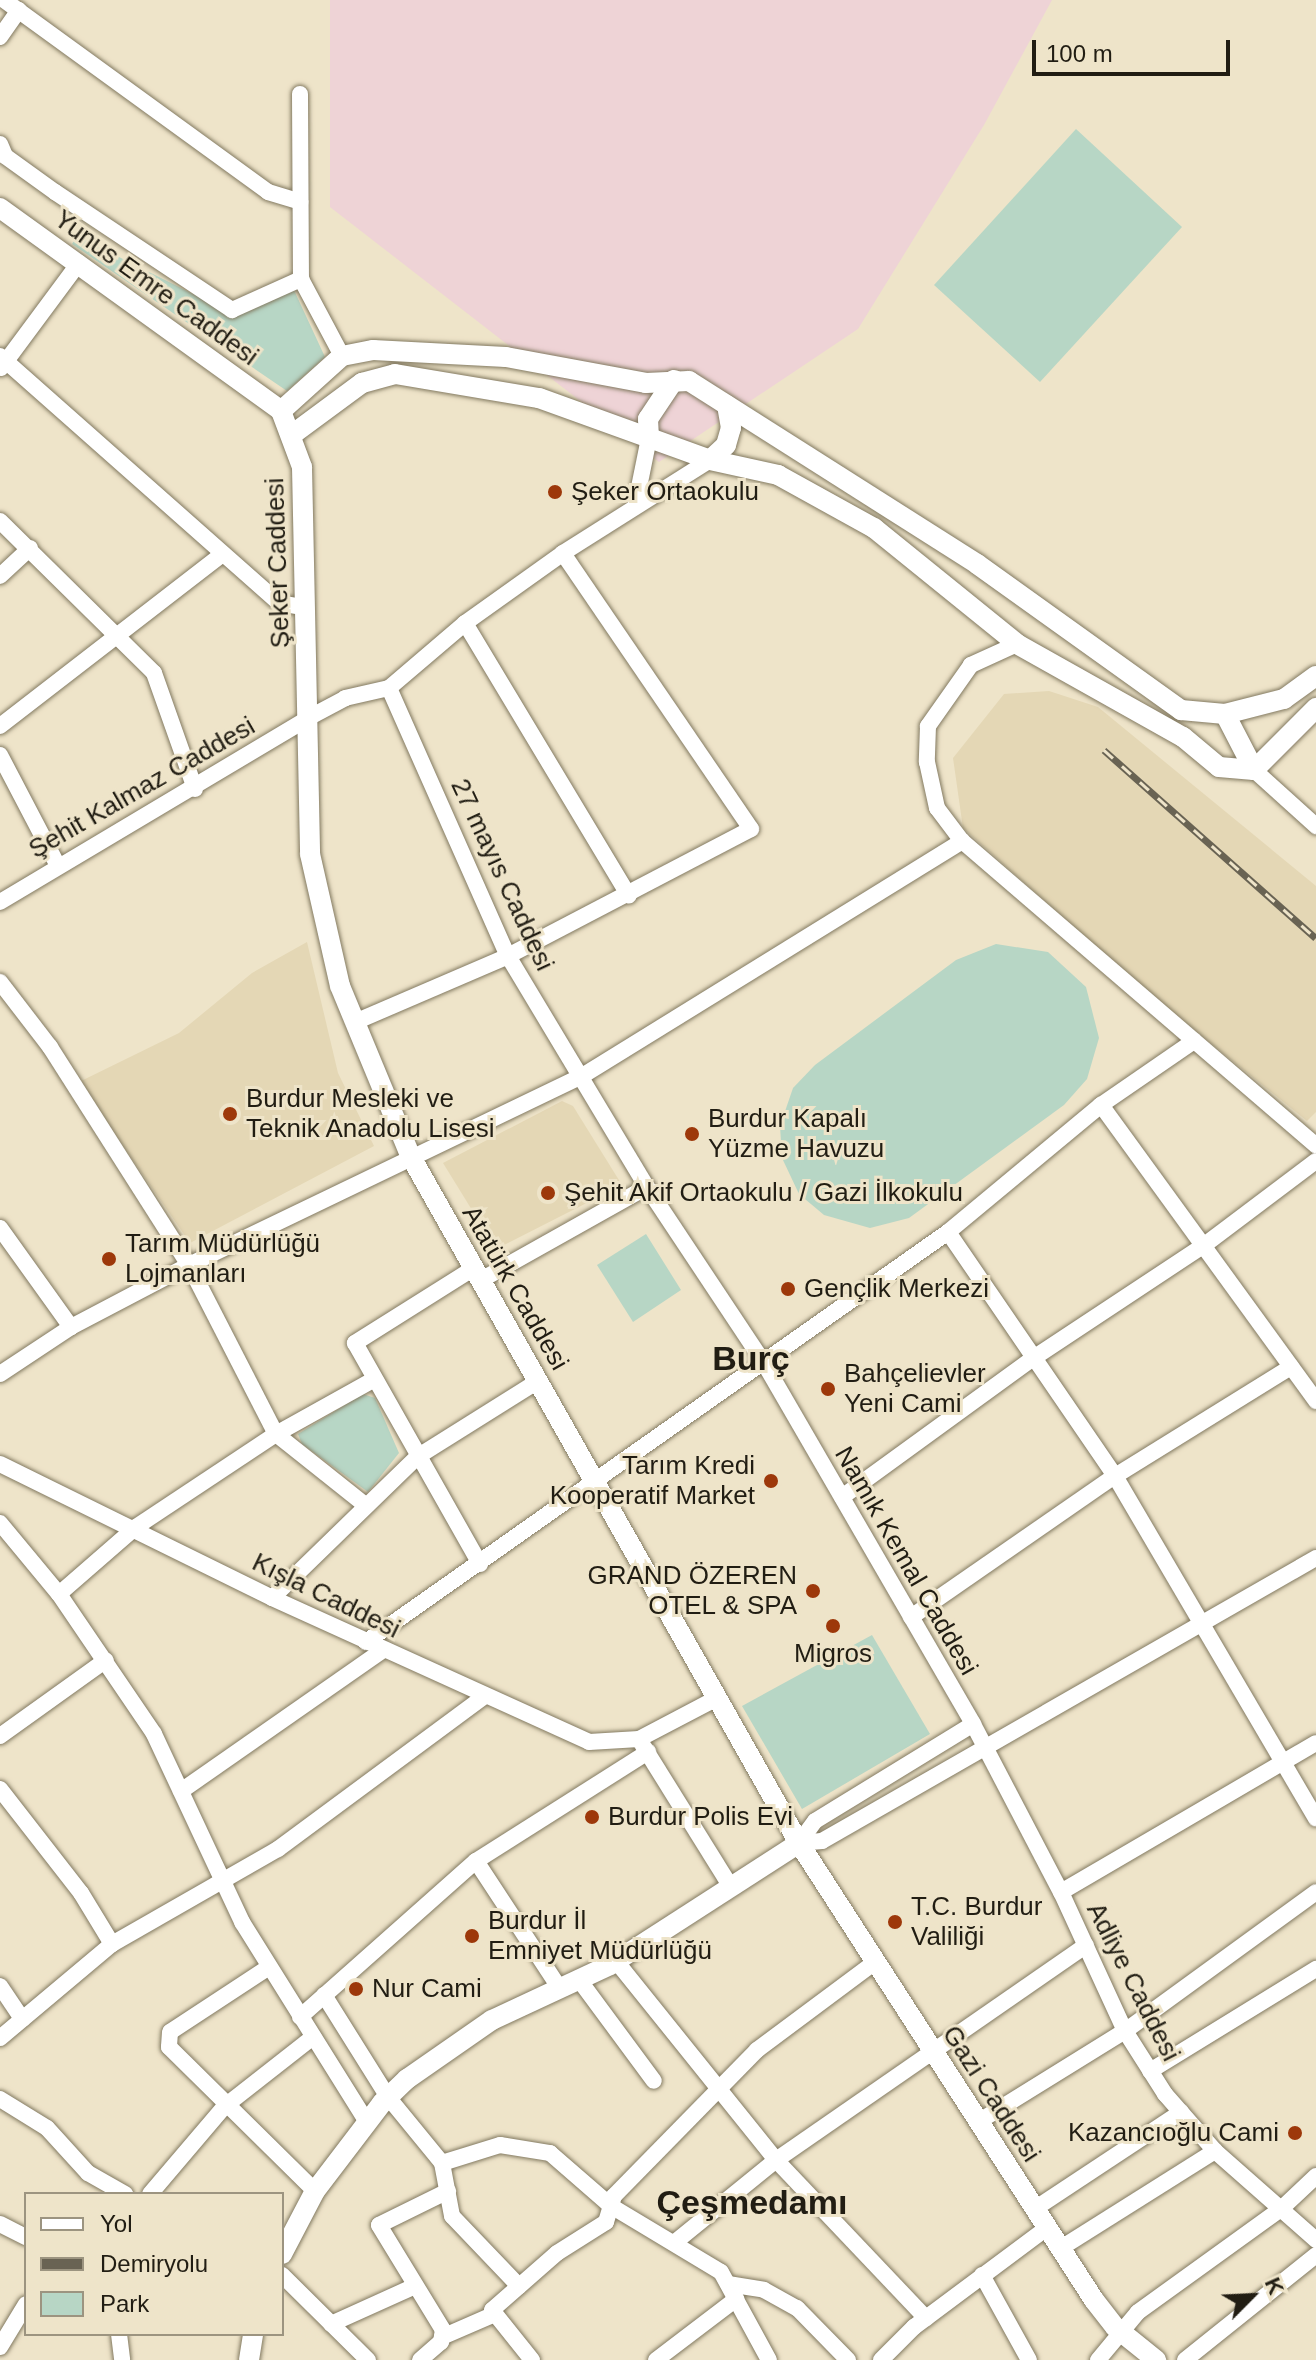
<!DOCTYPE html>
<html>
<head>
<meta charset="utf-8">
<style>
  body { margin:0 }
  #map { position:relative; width:1316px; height:2360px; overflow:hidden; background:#eee4c9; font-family:Helvetica,sans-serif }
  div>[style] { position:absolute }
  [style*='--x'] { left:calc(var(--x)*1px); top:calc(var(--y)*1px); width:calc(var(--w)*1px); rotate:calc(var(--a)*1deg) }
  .industrial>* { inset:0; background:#eed3d6 }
  .built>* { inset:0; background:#e4d7b5 }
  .green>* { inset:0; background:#b7d6c5 }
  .roads { filter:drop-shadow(0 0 2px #827960) drop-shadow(0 0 2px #827960) }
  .minor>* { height:16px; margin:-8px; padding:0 8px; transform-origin:8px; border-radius:8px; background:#fff }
  .major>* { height:20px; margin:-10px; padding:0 10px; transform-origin:10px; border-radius:10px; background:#fff }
  .rail>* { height:7px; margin-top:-3.5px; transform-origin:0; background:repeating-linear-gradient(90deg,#eee4c9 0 12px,#696353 0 24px); box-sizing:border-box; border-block:2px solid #696353 }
  .dots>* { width:22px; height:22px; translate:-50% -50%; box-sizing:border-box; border:4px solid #eee4c9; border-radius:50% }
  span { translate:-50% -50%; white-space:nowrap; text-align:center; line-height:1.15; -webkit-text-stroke:6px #eee4c9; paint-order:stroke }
  .street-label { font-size:26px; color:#211d13 }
  .poi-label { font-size:26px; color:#211d13 }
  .left { translate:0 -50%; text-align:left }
  .right { translate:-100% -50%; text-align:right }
  .district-label { font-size:34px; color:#211d13; font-weight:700 }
  .legend { position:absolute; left:24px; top:2192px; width:260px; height:144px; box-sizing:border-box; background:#eee4c9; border:2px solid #9c9480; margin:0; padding:10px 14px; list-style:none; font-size:24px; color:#211d13 }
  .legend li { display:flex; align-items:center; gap:16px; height:40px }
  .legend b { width:40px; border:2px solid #9c9480 }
  .north { position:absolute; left:1212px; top:2256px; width:80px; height:80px; -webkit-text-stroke:6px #eee4c9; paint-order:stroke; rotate:66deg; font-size:22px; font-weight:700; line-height:32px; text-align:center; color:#211d13 }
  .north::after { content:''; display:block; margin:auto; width:28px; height:36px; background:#211d13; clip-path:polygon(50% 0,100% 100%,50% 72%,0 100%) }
  .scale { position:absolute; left:1032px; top:40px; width:198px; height:36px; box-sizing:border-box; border:4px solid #211d13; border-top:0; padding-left:10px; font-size:24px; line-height:28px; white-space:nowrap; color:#211d13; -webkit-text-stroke:6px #eee4c9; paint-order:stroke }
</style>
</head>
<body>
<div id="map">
  <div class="industrial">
    <i style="clip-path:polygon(330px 0,1052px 0,984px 125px,858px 329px,659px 462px,330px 207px)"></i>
  </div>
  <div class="built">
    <i style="clip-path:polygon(1049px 691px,1098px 707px,1316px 886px,1316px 1112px,1307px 1121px,1140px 986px,963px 828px,953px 758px,1004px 694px)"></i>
    <i style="clip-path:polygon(307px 942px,338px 1073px,374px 1146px,190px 1243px,79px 1082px,179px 1033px,252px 973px)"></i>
    <i style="clip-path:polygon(562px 1101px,573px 1106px,622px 1185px,496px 1249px,443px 1163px)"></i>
  </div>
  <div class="green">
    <i style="clip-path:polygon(1076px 129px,1182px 227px,1040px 382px,934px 285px)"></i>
    <i style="clip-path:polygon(77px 236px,231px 313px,293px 288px,325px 357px,287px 391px,72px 244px)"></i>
    <i style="clip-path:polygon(996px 944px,1048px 952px,1086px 987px,1099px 1038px,1087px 1079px,1064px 1105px,909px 1218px,870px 1228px,824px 1215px,799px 1194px,782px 1158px,780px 1126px,793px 1088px,815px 1065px,956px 960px)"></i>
    <i style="clip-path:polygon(646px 1234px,681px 1290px,633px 1322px,597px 1265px)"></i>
    <i style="clip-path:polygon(363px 1394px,375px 1398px,399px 1453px,368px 1492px,302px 1444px,298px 1434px)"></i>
    <i style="clip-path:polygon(872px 1635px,930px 1734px,802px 1809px,742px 1706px)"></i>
  </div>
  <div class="roads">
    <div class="minor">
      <i style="--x:4;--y:0;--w:326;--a:36"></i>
      <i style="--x:268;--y:192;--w:34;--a:17"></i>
      <i style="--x:0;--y:37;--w:33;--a:-55"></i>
      <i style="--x:300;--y:94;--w:185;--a:89.7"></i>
      <i style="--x:301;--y:279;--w:87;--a:62"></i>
      <i style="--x:0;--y:144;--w:13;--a:67"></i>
      <i style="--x:5;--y:156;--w:62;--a:35.8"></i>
      <i style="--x:55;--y:192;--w:213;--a:33.7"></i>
      <i style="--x:232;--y:310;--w:76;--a:-24.2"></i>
      <i style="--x:0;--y:356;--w:373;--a:41.5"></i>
      <i style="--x:279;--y:603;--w:27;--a:10"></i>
      <i style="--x:1;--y:368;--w:131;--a:-53.4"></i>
      <i style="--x:636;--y:502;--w:65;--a:-78.5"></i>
      <i style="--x:0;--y:521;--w:216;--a:44.6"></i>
      <i style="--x:154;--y:673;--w:123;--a:70.5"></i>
      <i style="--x:0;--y:576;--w:41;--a:-43"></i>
      <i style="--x:465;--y:623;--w:318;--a:59"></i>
      <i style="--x:1017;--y:644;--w:51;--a:155.5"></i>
      <i style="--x:971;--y:665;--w:75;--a:125.2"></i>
      <i style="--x:928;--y:726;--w:36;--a:92"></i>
      <i style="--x:927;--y:762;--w:47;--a:77.7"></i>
      <i style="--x:937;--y:808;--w:41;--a:52.9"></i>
      <i style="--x:962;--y:841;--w:467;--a:40.7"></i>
      <i style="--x:389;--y:688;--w:293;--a:66.1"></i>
      <i style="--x:508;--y:956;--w:270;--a:59"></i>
      <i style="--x:647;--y:1187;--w:211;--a:56.4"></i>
      <i style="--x:764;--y:1363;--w:417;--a:59.9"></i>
      <i style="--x:973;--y:1724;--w:190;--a:62.4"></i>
      <i style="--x:1061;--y:1892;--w:153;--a:65.3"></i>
      <i style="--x:1125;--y:2031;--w:75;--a:57.6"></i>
      <i style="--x:1165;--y:2094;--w:76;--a:48.7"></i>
      <i style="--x:1215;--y:2151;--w:135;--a:41.4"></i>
      <i style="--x:0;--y:726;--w:279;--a:-37.7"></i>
      <i style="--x:0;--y:755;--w:125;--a:62.4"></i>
      <i style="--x:1254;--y:770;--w:84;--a:42.1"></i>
      <i style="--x:0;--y:902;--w:361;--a:-30.8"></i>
      <i style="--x:310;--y:717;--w:40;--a:-28"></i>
      <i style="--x:345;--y:698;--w:45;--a:-12.8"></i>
      <i style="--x:389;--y:688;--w:100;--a:-40.5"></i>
      <i style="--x:465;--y:623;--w:120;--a:-35.5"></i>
      <i style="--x:563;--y:553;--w:174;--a:-32.3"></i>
      <i style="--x:0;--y:982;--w:82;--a:52.4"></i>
      <i style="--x:50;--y:1047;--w:259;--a:57.5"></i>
      <i style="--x:189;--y:1265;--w:190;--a:62.8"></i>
      <i style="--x:276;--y:1434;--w:112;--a:38.5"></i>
      <i style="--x:355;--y:1022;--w:167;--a:-23.3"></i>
      <i style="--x:508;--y:956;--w:274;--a:-27.6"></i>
      <i style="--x:751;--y:829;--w:334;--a:-124.3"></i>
      <i style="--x:1101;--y:1105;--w:366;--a:54"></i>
      <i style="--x:0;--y:1228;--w:122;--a:54.4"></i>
      <i style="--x:948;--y:1232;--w:296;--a:55.6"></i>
      <i style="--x:1115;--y:1476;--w:397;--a:59.6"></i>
      <i style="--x:474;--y:1268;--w:141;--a:147.8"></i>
      <i style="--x:355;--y:1343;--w:254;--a:60.5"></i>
      <i style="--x:481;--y:1280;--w:190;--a:-29.3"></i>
      <i style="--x:0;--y:1374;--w:85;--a:-33.5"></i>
      <i style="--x:71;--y:1327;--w:133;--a:-27.7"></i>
      <i style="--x:189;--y:1265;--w:436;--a:-25.7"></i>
      <i style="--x:582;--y:1076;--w:447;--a:-31.7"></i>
      <i style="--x:0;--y:1464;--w:303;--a:26.2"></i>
      <i style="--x:272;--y:1598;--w:348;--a:24.4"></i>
      <i style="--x:589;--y:1742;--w:50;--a:-3.4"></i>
      <i style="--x:639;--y:1739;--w:88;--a:-27.7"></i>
      <i style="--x:842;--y:1497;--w:235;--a:-36"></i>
      <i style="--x:1032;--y:1359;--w:205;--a:-33.5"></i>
      <i style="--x:1203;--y:1246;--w:141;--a:-37"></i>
      <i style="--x:0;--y:1523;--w:92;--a:50.3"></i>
      <i style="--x:59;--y:1594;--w:169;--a:55.8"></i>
      <i style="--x:154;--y:1734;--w:208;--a:64.9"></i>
      <i style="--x:242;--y:1922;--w:236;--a:58"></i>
      <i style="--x:59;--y:1594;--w:102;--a:-41"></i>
      <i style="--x:136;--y:1527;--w:168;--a:-33.6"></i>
      <i style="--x:276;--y:1434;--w:113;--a:-29.1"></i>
      <i style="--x:272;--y:1598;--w:202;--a:-44.2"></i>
      <i style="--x:417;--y:1457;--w:143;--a:-32.1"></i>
      <i style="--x:911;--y:1617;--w:248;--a:-34.7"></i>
      <i style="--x:1115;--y:1476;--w:207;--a:-31.8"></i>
      <i style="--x:366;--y:1642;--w:712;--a:-35.16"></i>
      <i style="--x:948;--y:1232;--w:199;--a:-39.7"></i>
      <i style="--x:1101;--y:1105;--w:113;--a:-34.5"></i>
      <i style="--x:0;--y:1736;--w:130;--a:-35.6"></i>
      <i style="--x:642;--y:1744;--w:168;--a:58.1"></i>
      <i style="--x:0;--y:1789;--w:132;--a:52.1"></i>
      <i style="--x:81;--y:1893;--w:60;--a:58.7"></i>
      <i style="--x:181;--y:1791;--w:246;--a:-34.9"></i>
      <i style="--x:799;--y:1843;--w:23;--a:-5"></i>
      <i style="--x:822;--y:1841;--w:569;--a:-29.81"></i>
      <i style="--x:799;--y:1843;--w:27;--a:-54"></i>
      <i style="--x:815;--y:1821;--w:185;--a:-31.5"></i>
      <i style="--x:476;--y:1861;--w:153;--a:56.7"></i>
      <i style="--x:1061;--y:1892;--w:295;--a:-30.3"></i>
      <i style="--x:616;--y:1961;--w:255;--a:51.2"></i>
      <i style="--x:776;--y:2160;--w:218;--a:46.5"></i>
      <i style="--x:269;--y:1967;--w:118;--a:146.7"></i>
      <i style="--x:170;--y:2032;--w:15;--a:94"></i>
      <i style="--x:169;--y:2047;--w:205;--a:44.6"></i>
      <i style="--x:580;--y:1981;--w:124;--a:53.5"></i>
      <i style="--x:0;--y:1986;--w:40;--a:56"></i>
      <i style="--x:324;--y:1995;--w:120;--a:57.9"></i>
      <i style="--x:388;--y:2097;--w:85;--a:50.7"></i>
      <i style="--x:442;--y:2163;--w:54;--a:79.3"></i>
      <i style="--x:452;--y:2216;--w:97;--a:46.3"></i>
      <i style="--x:300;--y:2017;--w:235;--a:-41.6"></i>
      <i style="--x:476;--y:1861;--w:204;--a:-32.4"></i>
      <i style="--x:0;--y:2038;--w:146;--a:-40"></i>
      <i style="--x:112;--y:1944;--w:191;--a:-29.8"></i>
      <i style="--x:278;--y:1849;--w:257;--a:-36.5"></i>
      <i style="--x:1150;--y:2071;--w:195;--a:-31.6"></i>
      <i style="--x:0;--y:2099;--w:55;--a:31.7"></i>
      <i style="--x:47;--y:2128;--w:61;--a:47.7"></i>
      <i style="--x:88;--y:2173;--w:43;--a:29.6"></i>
      <i style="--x:978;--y:2122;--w:173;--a:-31.8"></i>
      <i style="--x:1125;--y:2031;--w:236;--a:-36"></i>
      <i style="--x:442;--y:2163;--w:61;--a:-17.2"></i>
      <i style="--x:500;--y:2145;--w:51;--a:9.1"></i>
      <i style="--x:550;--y:2153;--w:81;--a:41"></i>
      <i style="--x:611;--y:2206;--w:128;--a:31"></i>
      <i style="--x:721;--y:2272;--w:100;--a:61.4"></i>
      <i style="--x:150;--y:2194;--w:116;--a:-49.6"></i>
      <i style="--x:225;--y:2106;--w:112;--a:-38.1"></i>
      <i style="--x:1036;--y:2208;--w:174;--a:-33.5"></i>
      <i style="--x:0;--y:2224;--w:29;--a:27"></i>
      <i style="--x:674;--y:2243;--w:132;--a:-39.1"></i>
      <i style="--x:776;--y:2160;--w:377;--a:-34.7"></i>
      <i style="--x:1061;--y:2248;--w:182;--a:-32.2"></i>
      <i style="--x:282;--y:2275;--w:121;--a:44.7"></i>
      <i style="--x:982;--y:2275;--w:97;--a:61.1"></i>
      <i style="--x:728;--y:2284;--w:36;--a:9"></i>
      <i style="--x:764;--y:2290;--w:38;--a:29"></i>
      <i style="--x:797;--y:2308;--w:73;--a:45.6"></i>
      <i style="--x:331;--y:2324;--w:92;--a:-24.3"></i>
      <i style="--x:119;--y:2334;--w:26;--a:83"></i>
      <i style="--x:442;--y:2337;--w:58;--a:-23.5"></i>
      <i style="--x:0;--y:2347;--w:50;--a:-58.8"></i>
      <i style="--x:420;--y:2360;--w:28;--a:-41"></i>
      <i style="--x:441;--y:2342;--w:12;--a:-81"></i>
      <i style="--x:443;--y:2330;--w:123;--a:-121.4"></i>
      <i style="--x:379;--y:2225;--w:77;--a:-26.2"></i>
      <i style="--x:532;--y:2360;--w:64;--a:-128.7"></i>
      <i style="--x:492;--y:2310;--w:86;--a:-41.2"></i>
      <i style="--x:557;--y:2253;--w:58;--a:-32.3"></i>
      <i style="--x:606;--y:2222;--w:27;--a:-73"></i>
      <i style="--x:614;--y:2196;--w:204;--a:-45.6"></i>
      <i style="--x:757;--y:2050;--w:147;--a:-36.7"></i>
      <i style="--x:656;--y:2360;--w:101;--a:-37.3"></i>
      <i style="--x:881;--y:2360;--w:47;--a:-45"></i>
      <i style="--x:914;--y:2327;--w:167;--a:-36.7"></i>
      <i style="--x:1098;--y:2360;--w:62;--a:-50.2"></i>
      <i style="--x:1138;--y:2312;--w:176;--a:-35.8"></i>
      <i style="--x:1281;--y:2209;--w:48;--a:-43.3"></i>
      <i style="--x:1185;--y:2360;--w:168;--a:-38.7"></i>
    </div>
    <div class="major">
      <i style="--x:0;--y:208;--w:347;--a:35.8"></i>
      <i style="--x:281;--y:411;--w:60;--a:69.4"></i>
      <i style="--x:302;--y:467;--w:387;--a:88.8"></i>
      <i style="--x:310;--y:854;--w:135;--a:77.2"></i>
      <i style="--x:340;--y:986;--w:185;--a:67.5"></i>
      <i style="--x:411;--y:1157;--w:788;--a:60.51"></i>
      <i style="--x:799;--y:1843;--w:544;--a:57.16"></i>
      <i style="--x:1094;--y:2300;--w:34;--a:52"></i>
      <i style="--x:1115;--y:2327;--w:53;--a:38.8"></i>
      <i style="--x:281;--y:411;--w:82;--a:-42"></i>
      <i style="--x:342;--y:356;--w:32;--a:-11"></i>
      <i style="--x:373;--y:350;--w:133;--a:3"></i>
      <i style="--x:506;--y:357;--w:142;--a:10.5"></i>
      <i style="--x:646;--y:383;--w:43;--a:-2.7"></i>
      <i style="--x:689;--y:381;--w:341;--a:32.4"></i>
      <i style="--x:977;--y:564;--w:251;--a:35.6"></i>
      <i style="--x:1181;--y:710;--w:44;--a:5.2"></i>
      <i style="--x:1225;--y:714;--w:61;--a:-14.3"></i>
      <i style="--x:1284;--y:699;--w:39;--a:-36"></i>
      <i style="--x:293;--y:434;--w:86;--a:-36.5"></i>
      <i style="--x:362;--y:383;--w:34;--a:-15"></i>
      <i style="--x:395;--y:374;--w:146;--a:9.5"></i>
      <i style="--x:539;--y:398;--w:182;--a:19.9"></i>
      <i style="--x:710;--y:460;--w:70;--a:12.4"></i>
      <i style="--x:778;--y:475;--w:110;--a:28.9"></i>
      <i style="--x:874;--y:528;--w:184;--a:39"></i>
      <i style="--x:1017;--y:644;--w:190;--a:29.3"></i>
      <i style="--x:1183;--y:737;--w:47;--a:39.8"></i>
      <i style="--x:1219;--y:767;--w:35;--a:5"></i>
      <i style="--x:1254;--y:770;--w:88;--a:-45"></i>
      <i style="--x:649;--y:438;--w:19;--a:-93"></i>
      <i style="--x:648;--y:419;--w:47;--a:-56.3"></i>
      <i style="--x:710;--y:460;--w:22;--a:-43"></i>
      <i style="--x:726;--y:445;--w:18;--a:-74"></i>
      <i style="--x:731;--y:428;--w:23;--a:-100"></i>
      <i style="--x:1225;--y:714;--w:63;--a:62.6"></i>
      <i style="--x:282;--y:2254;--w:71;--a:-62.4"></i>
      <i style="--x:315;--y:2191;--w:111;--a:-52.7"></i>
      <i style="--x:382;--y:2103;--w:35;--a:-44"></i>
      <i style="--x:407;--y:2079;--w:103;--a:-34.8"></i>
      <i style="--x:492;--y:2020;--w:130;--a:-25"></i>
      <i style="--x:610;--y:1965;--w:225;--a:-32.8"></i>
      <i style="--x:249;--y:2360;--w:26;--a:-81"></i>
    </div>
  </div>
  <div class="rail">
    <i style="--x:1104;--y:750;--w:283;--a:41.6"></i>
  </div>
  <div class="dots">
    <i style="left:555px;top:492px;background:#9d380a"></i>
    <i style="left:230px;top:1114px;background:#9d380a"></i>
    <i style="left:692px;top:1134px;background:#9d380a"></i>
    <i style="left:548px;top:1193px;background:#9d380a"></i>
    <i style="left:109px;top:1259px;background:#9d380a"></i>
    <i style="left:788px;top:1289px;background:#9d380a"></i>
    <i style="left:828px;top:1389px;background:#9d380a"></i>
    <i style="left:771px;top:1481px;background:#9d380a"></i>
    <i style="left:813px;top:1591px;background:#9d380a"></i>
    <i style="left:833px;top:1626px;background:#9d380a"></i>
    <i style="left:592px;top:1817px;background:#9d380a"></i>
    <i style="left:895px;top:1922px;background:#9d380a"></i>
    <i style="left:472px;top:1936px;background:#9d380a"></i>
    <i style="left:356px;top:1989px;background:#9d380a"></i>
    <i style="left:1295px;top:2133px;background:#9d380a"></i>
  </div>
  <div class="street-label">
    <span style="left:156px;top:288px;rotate:36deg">Yunus Emre Caddesi</span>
    <span style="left:278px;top:563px;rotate:-92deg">Şeker Caddesi</span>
    <span style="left:142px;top:788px;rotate:-30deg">Şehit Kalmaz Caddesi</span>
    <span style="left:502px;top:875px;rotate:65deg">27 mayıs Caddesi</span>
    <span style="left:515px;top:1288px;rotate:60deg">Atatürk Caddesi</span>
    <span style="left:906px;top:1561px;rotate:60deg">Namık Kemal Caddesi</span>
    <span style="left:326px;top:1596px;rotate:26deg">Kışla Caddesi</span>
    <span style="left:1133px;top:1982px;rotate:63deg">Adliye Caddesi</span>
    <span style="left:991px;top:2094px;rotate:57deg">Gazi Caddesi</span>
  </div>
  <div class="poi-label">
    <span class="left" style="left:571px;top:492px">Şeker Ortaokulu</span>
    <span class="left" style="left:246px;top:1114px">Burdur Mesleki ve<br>Teknik Anadolu Lisesi</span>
    <span class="left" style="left:708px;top:1134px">Burdur Kapalı<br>Yüzme Havuzu</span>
    <span class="left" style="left:564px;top:1193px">Şehit Akif Ortaokulu / Gazi İlkokulu</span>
    <span class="left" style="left:125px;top:1259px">Tarım Müdürlüğü<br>Lojmanları</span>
    <span class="left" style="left:804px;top:1289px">Gençlik Merkezi</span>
    <span class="left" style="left:844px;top:1389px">Bahçelievler<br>Yeni Cami</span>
    <span class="right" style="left:755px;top:1481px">Tarım Kredi<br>Kooperatif Market</span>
    <span class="right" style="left:797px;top:1591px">GRAND ÖZEREN<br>OTEL &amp; SPA</span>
    <span style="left:833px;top:1654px">Migros</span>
    <span class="left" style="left:608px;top:1817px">Burdur Polis Evi</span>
    <span class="left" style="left:911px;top:1922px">T.C. Burdur<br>Valiliği</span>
    <span class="left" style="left:488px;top:1936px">Burdur İl<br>Emniyet Müdürlüğü</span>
    <span class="left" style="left:372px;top:1989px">Nur Cami</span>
    <span class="right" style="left:1279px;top:2133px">Kazancıoğlu Cami</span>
  </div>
  <div class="district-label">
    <span style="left:751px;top:1359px">Burç</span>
    <span style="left:752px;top:2203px">Çeşmedamı</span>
  </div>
  <ul class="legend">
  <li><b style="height:10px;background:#fff"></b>Yol</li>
  <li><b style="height:10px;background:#696353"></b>Demiryolu</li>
  <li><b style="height:22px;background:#b7d6c5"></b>Park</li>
  </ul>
  <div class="north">K</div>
  <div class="scale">100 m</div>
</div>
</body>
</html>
